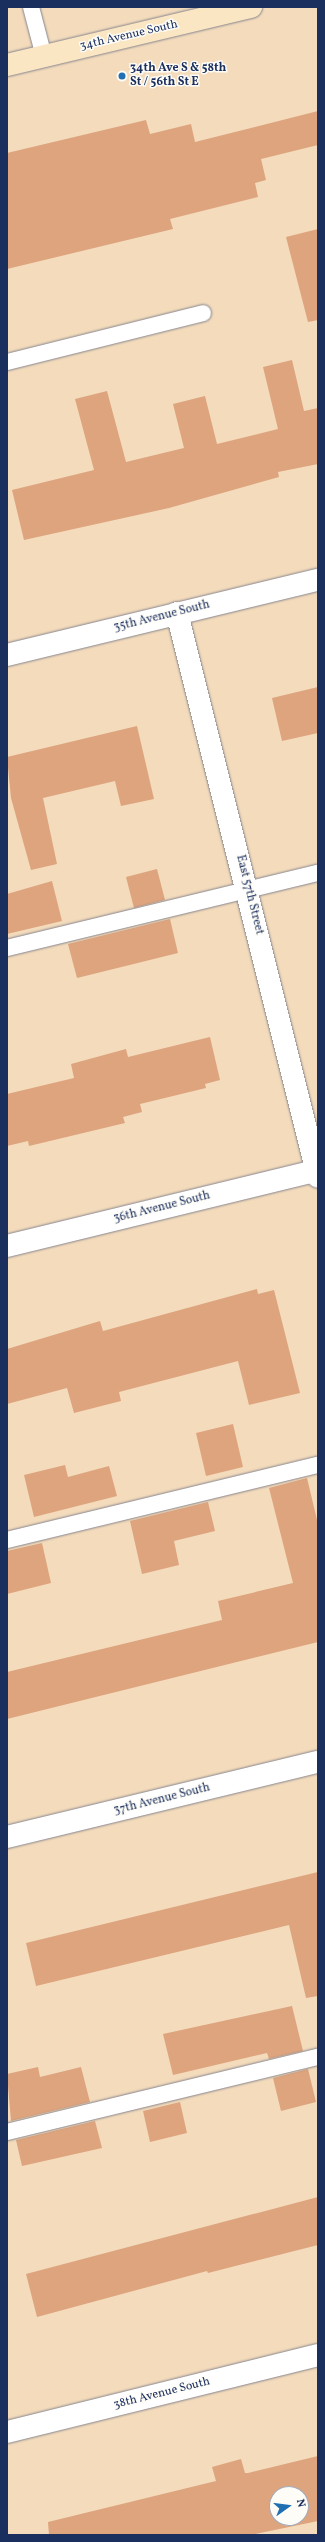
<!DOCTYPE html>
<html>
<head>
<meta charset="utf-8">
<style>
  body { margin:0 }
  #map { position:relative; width:325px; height:2542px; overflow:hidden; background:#f3dbbc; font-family:Vollkorn,serif }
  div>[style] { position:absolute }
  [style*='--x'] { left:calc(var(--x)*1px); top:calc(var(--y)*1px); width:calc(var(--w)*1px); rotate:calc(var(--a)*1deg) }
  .building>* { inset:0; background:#dda47e }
  .roads { filter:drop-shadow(0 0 1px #87858d) drop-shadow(0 0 1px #87858d) }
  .lane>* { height:16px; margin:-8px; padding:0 8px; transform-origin:8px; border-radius:8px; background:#fff }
  .street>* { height:22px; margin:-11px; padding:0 11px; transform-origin:11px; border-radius:11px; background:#fff }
  .secondary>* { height:22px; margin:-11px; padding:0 11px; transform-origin:11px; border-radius:11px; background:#fbe6c4 }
  .dots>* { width:11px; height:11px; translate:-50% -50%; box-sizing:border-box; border:2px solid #fdfcf7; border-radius:50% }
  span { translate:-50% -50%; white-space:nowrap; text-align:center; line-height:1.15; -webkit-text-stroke:3px #fdfcf7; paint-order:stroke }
  .street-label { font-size:12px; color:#1b2f5e }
  .poi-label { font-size:12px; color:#1b2f5e; font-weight:700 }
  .left { translate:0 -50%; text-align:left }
  .frame { position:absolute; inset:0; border:8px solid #1b2f5e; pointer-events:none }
  .north { position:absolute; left:269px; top:2486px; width:40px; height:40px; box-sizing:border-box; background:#fdfcf7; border:1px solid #a3aaba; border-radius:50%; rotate:76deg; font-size:11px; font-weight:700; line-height:16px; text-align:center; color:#1b2f5e }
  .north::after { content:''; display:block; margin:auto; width:14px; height:18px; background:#1f6fb2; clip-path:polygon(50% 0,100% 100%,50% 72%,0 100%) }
</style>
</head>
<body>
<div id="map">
  <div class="building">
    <i style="clip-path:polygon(318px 111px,318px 145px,261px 159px,266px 180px,255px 183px,258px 197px,170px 219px,173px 229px,7px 269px,7px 153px,146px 120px,150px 134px,191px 124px,195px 142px)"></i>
    <i style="clip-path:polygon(318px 229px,318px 320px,308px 322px,286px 237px)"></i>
    <i style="clip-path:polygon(292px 360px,304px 411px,318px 408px,318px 464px,278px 472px,279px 477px,169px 508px,24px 540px,12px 490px,94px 470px,75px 399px,107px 391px,126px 462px,184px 448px,173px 404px,205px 396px,217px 444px,278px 429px,263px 367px)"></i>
    <i style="clip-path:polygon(318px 687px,318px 733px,282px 741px,272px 698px)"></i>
    <i style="clip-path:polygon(137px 726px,154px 799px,121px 806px,115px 781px,43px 798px,57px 864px,31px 870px,11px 798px,7px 757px)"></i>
    <i style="clip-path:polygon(157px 869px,165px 900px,134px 908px,126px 877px)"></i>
    <i style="clip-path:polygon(52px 881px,62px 921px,7px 934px,7px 894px)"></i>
    <i style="clip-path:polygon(170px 919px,178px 953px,77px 978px,68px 944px)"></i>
    <i style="clip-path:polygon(210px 1037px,220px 1080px,205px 1084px,206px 1088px,140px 1104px,142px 1112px,123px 1117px,125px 1123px,29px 1146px,28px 1141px,7px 1146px,7px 1094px,74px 1078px,71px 1064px,126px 1049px,128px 1057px)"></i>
    <i style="clip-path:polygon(257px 1289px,258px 1294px,274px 1290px,300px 1393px,249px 1405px,238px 1361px,119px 1392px,121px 1401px,74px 1413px,67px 1388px,7px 1404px,7px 1349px,100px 1321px,103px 1331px)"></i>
    <i style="clip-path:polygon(233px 1424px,243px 1467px,206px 1476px,196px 1433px)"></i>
    <i style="clip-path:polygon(65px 1465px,68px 1477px,109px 1466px,117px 1496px,34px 1517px,24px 1475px)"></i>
    <i style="clip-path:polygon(307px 1478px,318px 1524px,318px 1642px,7px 1719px,7px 1672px,222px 1620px,218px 1601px,293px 1583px,269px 1488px)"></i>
    <i style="clip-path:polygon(208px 1502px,215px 1531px,174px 1541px,179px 1565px,142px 1574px,130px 1521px)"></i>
    <i style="clip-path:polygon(42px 1543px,51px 1583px,7px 1594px,7px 1551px)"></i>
    <i style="clip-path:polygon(318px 1872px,318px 1996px,306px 1998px,289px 1925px,36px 1986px,26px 1943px)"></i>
    <i style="clip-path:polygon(292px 2006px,303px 2051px,269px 2059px,267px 2053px,173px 2075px,163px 2034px)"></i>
    <i style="clip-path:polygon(38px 2067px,40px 2077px,81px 2067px,90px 2102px,11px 2121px,7px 2074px)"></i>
    <i style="clip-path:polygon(308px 2069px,316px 2102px,281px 2111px,273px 2078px)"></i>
    <i style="clip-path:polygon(180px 2102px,187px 2133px,150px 2142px,143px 2111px)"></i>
    <i style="clip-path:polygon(95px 2121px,102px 2148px,22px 2166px,16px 2140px)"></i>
    <i style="clip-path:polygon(318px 2197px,318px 2245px,208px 2273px,207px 2271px,37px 2317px,26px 2274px)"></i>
    <i style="clip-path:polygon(evenodd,318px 2456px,318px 2521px,251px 2535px,49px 2535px,48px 2522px,216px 2481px,212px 2467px,241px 2459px,245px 2473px,248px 2473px,318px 2456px,277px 2494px,301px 2494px,301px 2518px,277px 2518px,277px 2494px)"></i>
  </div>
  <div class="roads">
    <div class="lane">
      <i style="--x:31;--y:7;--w:52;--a:75.4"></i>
      <i style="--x:7;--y:362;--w:202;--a:-14"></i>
      <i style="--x:7;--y:948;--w:320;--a:-13.6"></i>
      <i style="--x:7;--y:1540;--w:320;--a:-13.6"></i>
      <i style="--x:7;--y:2132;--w:320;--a:-13.6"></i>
    </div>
    <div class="street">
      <i style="--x:177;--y:613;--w:581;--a:75.96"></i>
      <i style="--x:7;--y:655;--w:320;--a:-13.6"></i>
      <i style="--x:7;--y:1246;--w:320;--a:-13.7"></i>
      <i style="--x:7;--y:1837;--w:320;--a:-13.6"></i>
      <i style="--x:7;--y:2432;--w:320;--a:-13.9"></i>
    </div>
    <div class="secondary">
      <i style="--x:7;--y:65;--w:251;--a:-13.4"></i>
    </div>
  </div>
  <div class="dots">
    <i style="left:122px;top:76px;background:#1f6fb2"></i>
  </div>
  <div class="street-label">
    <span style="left:129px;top:36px;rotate:-13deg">34th Avenue South</span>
    <span style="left:162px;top:617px;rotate:-14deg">35th Avenue South</span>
    <span style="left:249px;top:895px;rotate:76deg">East 57th Street</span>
    <span style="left:162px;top:1208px;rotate:-14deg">36th Avenue South</span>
    <span style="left:162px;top:1800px;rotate:-14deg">37th Avenue South</span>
    <span style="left:162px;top:2394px;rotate:-14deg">38th Avenue South</span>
  </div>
  <div class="poi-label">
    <span class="left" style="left:130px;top:76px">34th Ave S &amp; 58th<br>St / 56th St E</span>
  </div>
  <div class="frame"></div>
  <div class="north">N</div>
</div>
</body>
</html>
